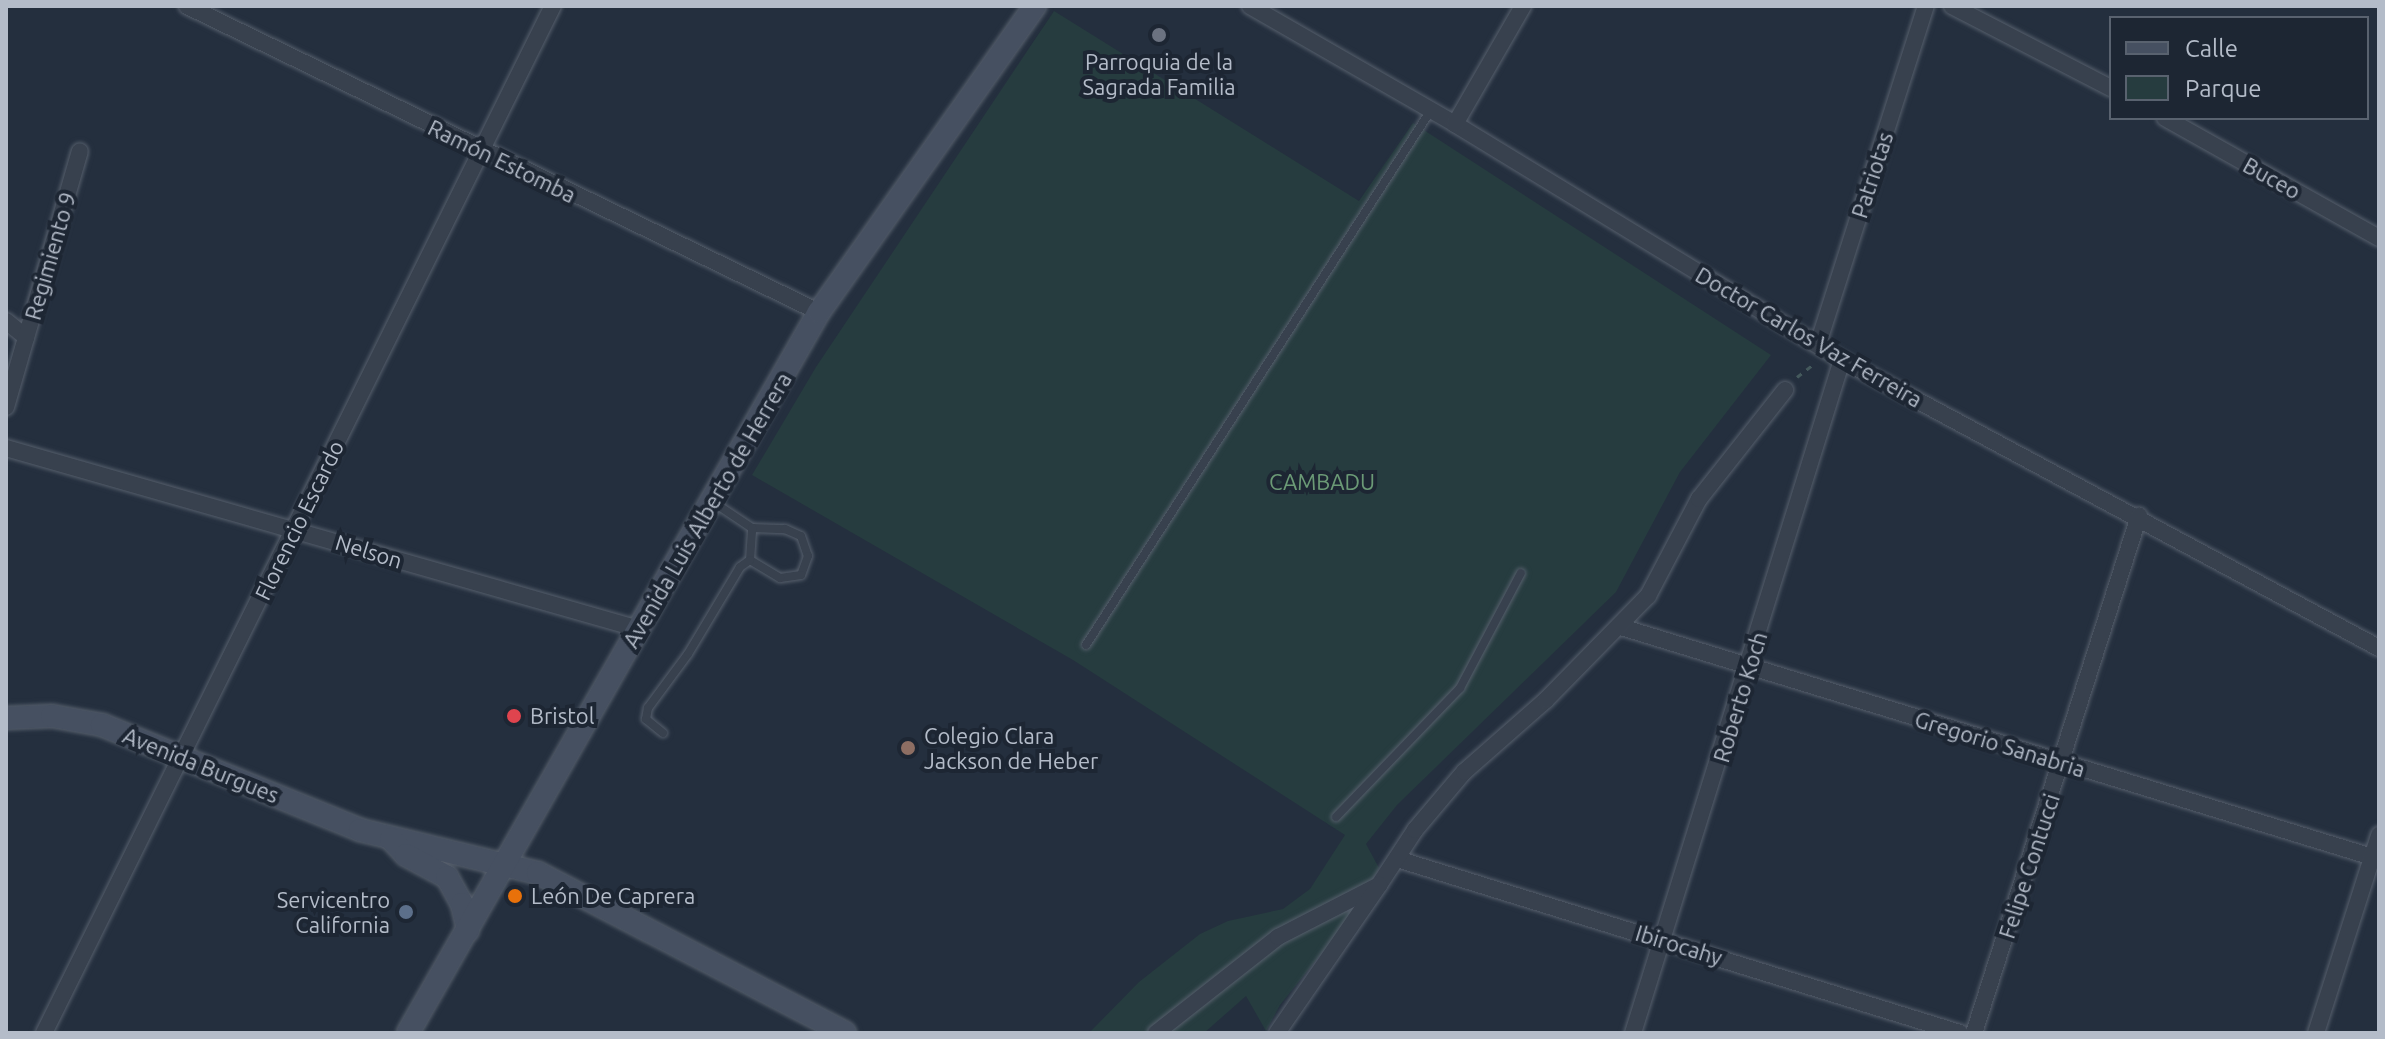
<!DOCTYPE html>
<html>
<head>
<meta charset="utf-8">
<style>
  body { margin:0 }
  #map { position:relative; width:2385px; height:1039px; overflow:hidden; background:#242f3e; font-family:Ubuntu,sans-serif }
  div>[style] { position:absolute }
  [style*='--x'] { left:calc(var(--x)*1px); top:calc(var(--y)*1px); width:calc(var(--w)*1px); rotate:calc(var(--a)*1deg) }
  .green>* { inset:0; background:#263c3f }
  .path>* { height:3px; margin-top:-1.5px; transform-origin:0; background:repeating-linear-gradient(90deg,#44595c 0 6px,transparent 0 12px) }
  .roads { filter:drop-shadow(0 0 2px #565f6c) drop-shadow(0 0 2px #565f6c) }
  .lane>* { height:8px; margin:-4px; padding:0 4px; transform-origin:4px; border-radius:4px; background:#38414e }
  .street>* { height:16px; margin:-8px; padding:0 8px; transform-origin:8px; border-radius:8px; background:#38414e }
  .secondary>* { height:22px; margin:-11px; padding:0 11px; transform-origin:11px; border-radius:11px; background:#465061 }
  .dots>* { width:22px; height:22px; translate:-50% -50%; box-sizing:border-box; border:4px solid #1d2633; border-radius:50% }
  span { translate:-50% -50%; white-space:nowrap; text-align:center; line-height:1.15; -webkit-text-stroke:8px #1d2633; paint-order:stroke }
  .poi-label { font-size:22px; color:#b4bcc9 }
  .left { translate:0 -50%; text-align:left }
  .right { translate:-100% -50%; text-align:right }
  .street-label { font-size:22px; color:#b4bcc9 }
  .park-label { font-size:22px; color:#6b9a76 }
  .frame { position:absolute; inset:0; border:8px solid #b4bcc9; pointer-events:none }
  .legend { position:absolute; left:2109px; top:16px; width:260px; height:104px; box-sizing:border-box; background:#1d2633; border:2px solid #59626f; margin:0; padding:10px 14px; list-style:none; font-size:24px; color:#b4bcc9 }
  .legend li { display:flex; align-items:center; gap:16px; height:40px }
  .legend b { width:40px; border:2px solid #59626f }
</style>
</head>
<body>
<div id="map">
  <div class="green">
    <i style="clip-path:polygon(1054px 11px,1359px 201px,1413px 123px,1771px 355px,1680px 472px,1616px 592px,1397px 805px,1366px 844px,1379px 868px,1359px 907px,1280px 1005px,1266px 1031px,1246px 996px,1204px 1033px,1089px 1033px,1139px 982px,1200px 934px,1228px 921px,1283px 909px,1310px 889px,1345px 835px,1073px 660px,752px 475px,816px 367px)"></i>
  </div>
  <div class="path">
    <i style="--x:1797;--y:377;--w:23;--a:-38"></i>
  </div>
  <div class="roads">
    <div class="lane">
      <i style="--x:713;--y:502;--w:47;--a:33.7"></i>
      <i style="--x:752;--y:528;--w:33;--a:2"></i>
      <i style="--x:785;--y:529;--w:17;--a:24"></i>
      <i style="--x:801;--y:536;--w:21;--a:71"></i>
      <i style="--x:808;--y:556;--w:20;--a:110"></i>
      <i style="--x:801;--y:575;--w:21;--a:172"></i>
      <i style="--x:780;--y:578;--w:35;--a:-149"></i>
      <i style="--x:750;--y:560;--w:32;--a:-86"></i>
      <i style="--x:1086;--y:645;--w:637;--a:-57.18"></i>
      <i style="--x:663;--y:733;--w:22;--a:-141"></i>
      <i style="--x:646;--y:719;--w:11;--a:-80"></i>
      <i style="--x:648;--y:708;--w:67;--a:-53.5"></i>
      <i style="--x:688;--y:654;--w:101;--a:-59.1"></i>
      <i style="--x:740;--y:567;--w:12;--a:-35"></i>
      <i style="--x:1336;--y:817;--w:179;--a:-46.1"></i>
      <i style="--x:1460;--y:688;--w:130;--a:-62.1"></i>
    </div>
    <div class="street">
      <i style="--x:187;--y:6;--w:702;--a:25.84"></i>
      <i style="--x:1250;--y:6;--w:237;--a:29.9"></i>
      <i style="--x:1455;--y:124;--w:453;--a:31.4"></i>
      <i style="--x:1842;--y:360;--w:609;--a:28.21"></i>
      <i style="--x:1952;--y:6;--w:179;--a:27.3"></i>
      <i style="--x:2165;--y:118;--w:245;--a:29.3"></i>
      <i style="--x:1455;--y:124;--w:136;--a:-60"></i>
      <i style="--x:6;--y:321;--w:26;--a:39"></i>
      <i style="--x:1818;--y:344;--w:355;--a:-72.3"></i>
      <i style="--x:6;--y:407;--w:266;--a:-73.9"></i>
      <i style="--x:6;--y:448;--w:658;--a:15.96"></i>
      <i style="--x:1621;--y:627;--w:793;--a:17.02"></i>
      <i style="--x:1397;--y:859;--w:589;--a:17.17"></i>
      <i style="--x:44;--y:1033;--w:1146;--a:-63.64"></i>
      <i style="--x:1156;--y:1033;--w:155;--a:-38.2"></i>
      <i style="--x:1278;--y:937;--w:114;--a:-27.2"></i>
      <i style="--x:1379;--y:885;--w:66;--a:-56.8"></i>
      <i style="--x:1415;--y:830;--w:76;--a:-49.8"></i>
      <i style="--x:1464;--y:772;--w:109;--a:-41.3"></i>
      <i style="--x:1546;--y:700;--w:146;--a:-45.6"></i>
      <i style="--x:1648;--y:596;--w:110;--a:-62.3"></i>
      <i style="--x:1699;--y:499;--w:139;--a:-51.7"></i>
      <i style="--x:1277;--y:1033;--w:180;--a:-55.4"></i>
      <i style="--x:1633;--y:1033;--w:705;--a:-72.75"></i>
      <i style="--x:1974;--y:1033;--w:543;--a:-72.3"></i>
      <i style="--x:2316;--y:1033;--w:208;--a:-72.3"></i>
    </div>
    <div class="secondary">
      <i style="--x:6;--y:718;--w:46;--a:-2.5"></i>
      <i style="--x:52;--y:716;--w:51;--a:10.2"></i>
      <i style="--x:102;--y:725;--w:279;--a:22.1"></i>
      <i style="--x:360;--y:830;--w:183;--a:13.6"></i>
      <i style="--x:538;--y:873;--w:346;--a:27.5"></i>
      <i style="--x:391;--y:839;--w:22;--a:47"></i>
      <i style="--x:406;--y:855;--w:47;--a:28.2"></i>
      <i style="--x:447;--y:877;--w:31;--a:61"></i>
      <i style="--x:462;--y:904;--w:27;--a:77"></i>
      <i style="--x:408;--y:1033;--w:830;--a:-60.32"></i>
      <i style="--x:819;--y:312;--w:375;--a:-54.8"></i>
    </div>
  </div>
  <div class="dots">
    <i style="left:1159px;top:35px;background:#6b7280"></i>
    <i style="left:514px;top:716px;background:#e0444e"></i>
    <i style="left:908px;top:748px;background:#8d6e63"></i>
    <i style="left:515px;top:896px;background:#e8710a"></i>
    <i style="left:406px;top:912px;background:#5c6f8a"></i>
  </div>
  <div class="poi-label">
    <span style="left:1159px;top:74px">Parroquia de la<br>Sagrada Familia</span>
    <span class="left" style="left:530px;top:716px">Bristol</span>
    <span class="left" style="left:924px;top:748px">Colegio Clara<br>Jackson de Heber</span>
    <span class="left" style="left:531px;top:896px">León De Caprera</span>
    <span class="right" style="left:390px;top:912px">Servicentro<br>California</span>
  </div>
  <div class="street-label">
    <span style="left:502px;top:161px;rotate:26deg">Ramón Estomba</span>
    <span style="left:1872px;top:175px;rotate:-72deg">Patriotas</span>
    <span style="left:2272px;top:178px;rotate:29deg">Buceo</span>
    <span style="left:50px;top:256px;rotate:-74deg">Regimiento 9</span>
    <span style="left:1809px;top:337px;rotate:30deg">Doctor Carlos Vaz Ferreira</span>
    <span style="left:707px;top:510px;rotate:-60deg">Avenida Luis Alberto de Herrera</span>
    <span style="left:299px;top:520px;rotate:-64deg">Florencio Escardo</span>
    <span style="left:369px;top:551px;rotate:17deg">Nelson</span>
    <span style="left:1740px;top:697px;rotate:-73deg">Roberto Koch</span>
    <span style="left:2000px;top:744px;rotate:17deg">Gregorio Sanabria</span>
    <span style="left:201px;top:765px;rotate:22deg">Avenida Burgues</span>
    <span style="left:2029px;top:866px;rotate:-72deg">Felipe Contucci</span>
    <span style="left:1679px;top:945px;rotate:17deg">Ibirocahy</span>
  </div>
  <div class="park-label">
    <span style="left:1322px;top:482px">CAMBADU</span>
  </div>
  <div class="frame"></div>
  <ul class="legend">
  <li><b style="height:10px;background:#465061"></b>Calle</li>
  <li><b style="height:22px;background:#263c3f"></b>Parque</li>
  </ul>
</div>
</body>
</html>
